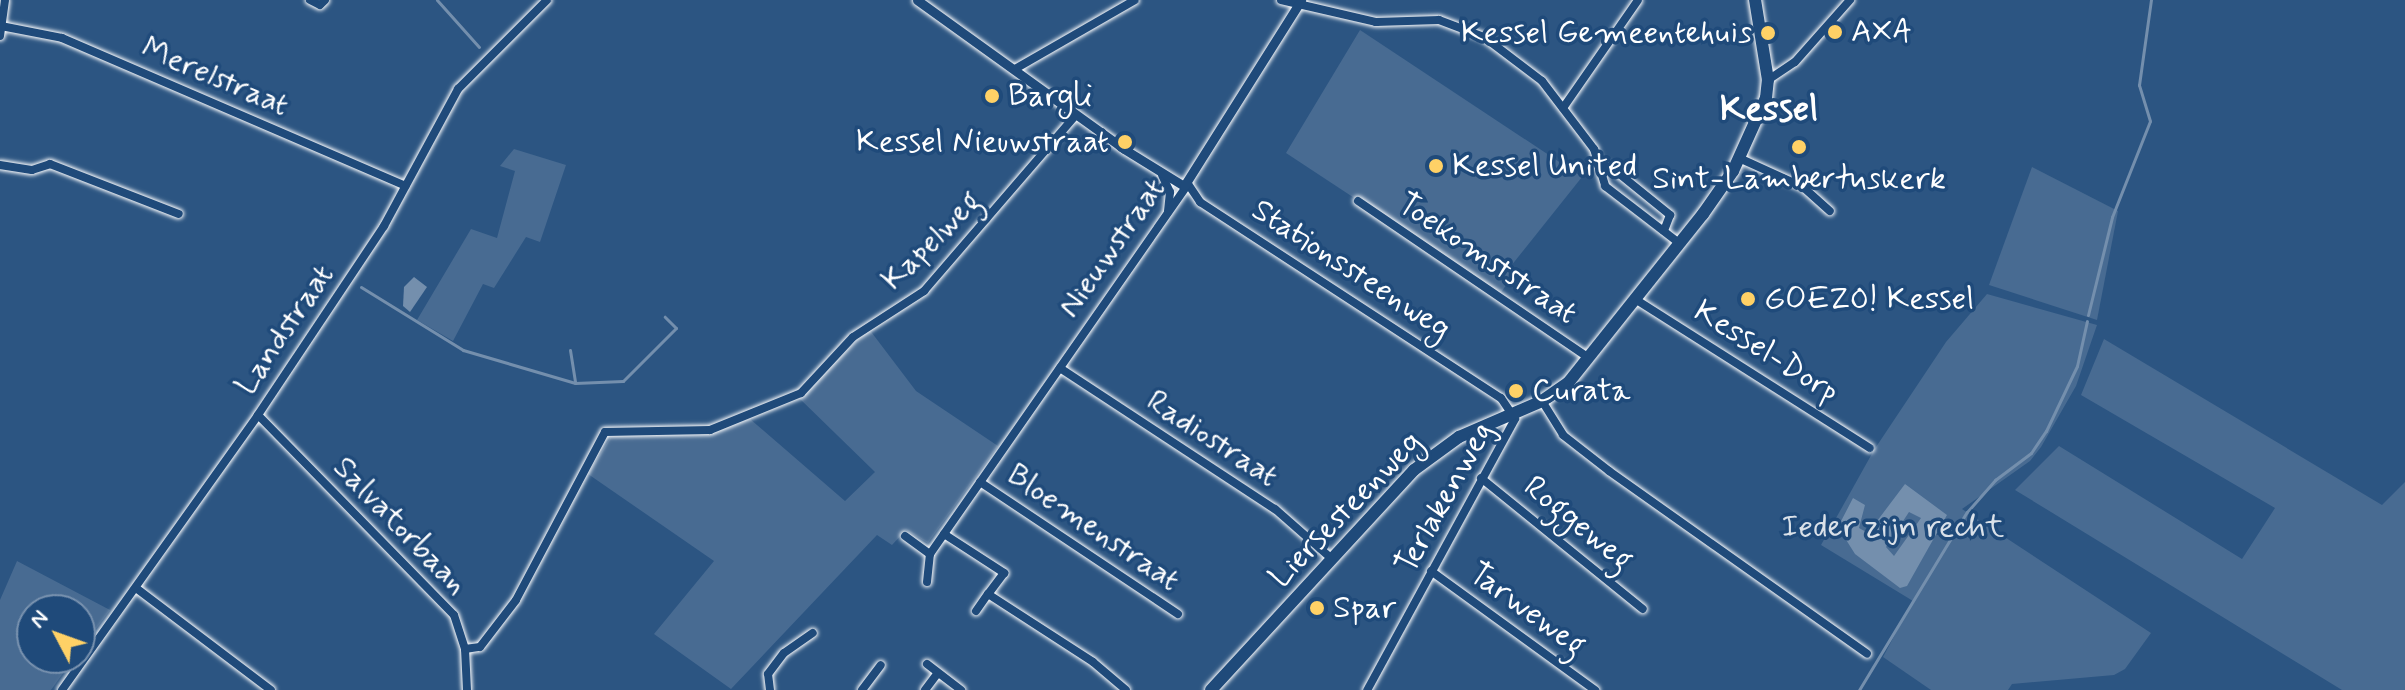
<!DOCTYPE html>
<html>
<head>
<meta charset="utf-8">
<style>
  body { margin:0 }
  #map { position:relative; width:2405px; height:690px; overflow:hidden; background:#2c5582; font-family:Mynerve,sans-serif }
  div>[style] { position:absolute }
  [style*='--x'] { left:calc(var(--x)*1px); top:calc(var(--y)*1px); width:calc(var(--w)*1px); rotate:calc(var(--a)*1deg) }
  .green>* { inset:0; background:#486b92 }
  .water>* { inset:0; background:#748fad }
  .stream>* { height:3px; margin:-1.5px; padding:0 1.5px; transform-origin:1.5px; border-radius:1.5px; background:#748fad }
  .roads { filter:drop-shadow(0 0 2px #fff) drop-shadow(0 0 2px #fff) }
  .minor>* { height:8px; margin:-4px; padding:0 4px; transform-origin:4px; border-radius:4px; background:#1f4a7a }
  .tertiary>* { height:9px; margin:-4.5px; padding:0 4.5px; transform-origin:4.5px; border-radius:4.5px; background:#1f4a7a }
  .primary>* { height:12px; margin:-6px; padding:0 6px; transform-origin:6px; border-radius:6px; background:#1f4a7a }
  .dots>* { width:22px; height:22px; translate:-50% -50%; box-sizing:border-box; border:4px solid #1f4a7a; border-radius:50% }
  span { translate:-50% -50%; white-space:nowrap; text-align:center; line-height:1.15; -webkit-text-stroke:7px #1f4a7a; paint-order:stroke }
  .poi-label { font-size:32px; color:#fff }
  .left { translate:0 -50%; text-align:left }
  .right { translate:-100% -50%; text-align:right }
  .street-label { font-size:32px; color:#fff }
  .park-label { font-size:32px; color:#dae1e9 }
  .quarter-label { font-size:36px; color:#fff; font-weight:700 }
  .north { position:absolute; left:16px; top:594px; width:80px; height:80px; box-sizing:border-box; background:#1f4a7a; border:2px solid #7992af; border-radius:50%; rotate:311deg; font-size:22px; font-weight:700; line-height:32px; text-align:center; color:#fff }
  .north::after { content:''; display:block; margin:auto; width:28px; height:36px; background:#ffd166; clip-path:polygon(50% 0,100% 100%,50% 72%,0 100%) }
</style>
</head>
<body>
<div id="map">
  <div class="green">
    <i style="clip-path:polygon(1360px 30px,1582px 177px,1507px 271px,1513px 275px,1500px 294px,1286px 153px)"></i>
    <i style="clip-path:polygon(514px 149px,566px 165px,540px 242px,526px 237px,494px 288px,483px 284px,453px 341px,417px 320px,471px 229px,497px 238px,515px 171px,500px 166px)"></i>
    <i style="clip-path:polygon(2032px 167px,2118px 211px,2097px 320px,1989px 285px)"></i>
    <i style="clip-path:polygon(1987px 294px,2097px 325px,2076px 386px,2041px 447px,2030px 461px,1962px 509px,2151px 633px,2125px 669px,2114px 675px,2012px 684px,2008px 690px,1931px 690px,1883px 657px,1913px 601px,1821px 545px,1874px 450px,1946px 342px)"></i>
    <i style="clip-path:polygon(869px 329px,916px 391px,998px 446px,928px 543px,906px 530px,892px 545px,877px 535px,731px 689px,654px 634px,714px 561px,588px 474px,612px 435px,699px 435px,750px 419px,845px 501px,875px 472px,799px 398px)"></i>
    <i style="clip-path:polygon(2104px 339px,2382px 505px,2405px 482px,2405px 690px,2342px 690px,2015px 490px,2059px 446px,2242px 559px,2275px 508px,2081px 395px)"></i>
    <i style="clip-path:polygon(17px 561px,110px 610px,80px 650px,80px 610px,32px 610px,32px 658px,74px 658px,51px 690px,0 690px,0 600px)"></i>
  </div>
  <div class="water">
    <i style="clip-path:polygon(414px 277px,427px 287px,410px 312px,403px 306px,404px 287px)"></i>
    <i style="clip-path:polygon(evenodd,1905px 484px,1947px 515px,1907px 586px,1900px 588px,1855px 554px,1838px 527px,1853px 498px,1865px 505px,1859px 528px,1868px 533px,1905px 484px,1909px 512px,1921px 518px,1894px 556px,1886px 547px,1909px 512px)"></i>
  </div>
  <div class="stream">
    <i style="--x:437;--y:0;--w:63;--a:48.2"></i>
    <i style="--x:361;--y:287;--w:120;--a:31.7"></i>
    <i style="--x:463;--y:350;--w:117;--a:16.4"></i>
    <i style="--x:575;--y:383;--w:48;--a:-2.4"></i>
    <i style="--x:623;--y:381;--w:75;--a:-45"></i>
    <i style="--x:676;--y:328;--w:16;--a:-135"></i>
    <i style="--x:2088;--y:315;--w:101;--a:-76.2"></i>
    <i style="--x:2112;--y:217;--w:103;--a:-68.4"></i>
    <i style="--x:2150;--y:121;--w:38;--a:-107"></i>
    <i style="--x:2139;--y:85;--w:86;--a:-82"></i>
    <i style="--x:570;--y:350;--w:33;--a:81"></i>
    <i style="--x:1859;--y:690;--w:208;--a:-58.8"></i>
    <i style="--x:1967;--y:512;--w:43;--a:-48.8"></i>
    <i style="--x:1995;--y:480;--w:45;--a:-36.9"></i>
    <i style="--x:2031;--y:453;--w:27;--a:-56"></i>
    <i style="--x:2046;--y:431;--w:72;--a:-64.5"></i>
    <i style="--x:2077;--y:366;--w:46;--a:-77.5"></i>
  </div>
  <div class="roads">
    <div class="minor">
      <i style="--x:310;--y:0;--w:11;--a:27"></i>
      <i style="--x:320;--y:5;--w:7;--a:-45"></i>
      <i style="--x:1281;--y:0;--w:98;--a:13"></i>
      <i style="--x:1376;--y:22;--w:63;--a:-1.8"></i>
      <i style="--x:1439;--y:20;--w:48;--a:20.7"></i>
      <i style="--x:1484;--y:37;--w:73;--a:37.2"></i>
      <i style="--x:1542;--y:81;--w:86;--a:52.6"></i>
      <i style="--x:1594;--y:149;--w:39;--a:73"></i>
      <i style="--x:1605;--y:186;--w:93;--a:37.6"></i>
      <i style="--x:1;--y:26;--w:62;--a:11.1"></i>
      <i style="--x:62;--y:38;--w:374;--a:23.3"></i>
      <i style="--x:0;--y:36;--w:36;--a:-82"></i>
      <i style="--x:1015;--y:69;--w:138;--a:-29.9"></i>
      <i style="--x:1768;--y:80;--w:32;--a:-34"></i>
      <i style="--x:1795;--y:62;--w:83;--a:-48.4"></i>
      <i style="--x:1563;--y:108;--w:131;--a:-55.2"></i>
      <i style="--x:1739;--y:158;--w:70;--a:24.4"></i>
      <i style="--x:1803;--y:187;--w:36;--a:42"></i>
      <i style="--x:0;--y:165;--w:32;--a:9"></i>
      <i style="--x:32;--y:170;--w:19;--a:-18"></i>
      <i style="--x:50;--y:164;--w:138;--a:21.2"></i>
      <i style="--x:1598;--y:165;--w:14;--a:12"></i>
      <i style="--x:1612;--y:168;--w:75;--a:39"></i>
      <i style="--x:1670;--y:215;--w:17;--a:111"></i>
      <i style="--x:1162;--y:175;--w:19;--a:65"></i>
      <i style="--x:1170;--y:192;--w:20;--a:96"></i>
      <i style="--x:1188;--y:184;--w:22;--a:56"></i>
      <i style="--x:1200;--y:202;--w:359;--a:33.1"></i>
      <i style="--x:1501;--y:398;--w:25;--a:56"></i>
      <i style="--x:1515;--y:419;--w:309;--a:118.6"></i>
      <i style="--x:1358;--y:201;--w:279;--a:34.2"></i>
      <i style="--x:1635;--y:299;--w:278;--a:32.4"></i>
      <i style="--x:1060;--y:368;--w:257;--a:33.3"></i>
      <i style="--x:1275;--y:509;--w:76;--a:41.3"></i>
      <i style="--x:1542;--y:401;--w:40;--a:58"></i>
      <i style="--x:1563;--y:435;--w:58;--a:38"></i>
      <i style="--x:1609;--y:471;--w:316;--a:35.3"></i>
      <i style="--x:258;--y:415;--w:280;--a:45.6"></i>
      <i style="--x:454;--y:615;--w:36;--a:72"></i>
      <i style="--x:465;--y:649;--w:41;--a:87.2"></i>
      <i style="--x:1481;--y:478;--w:208;--a:39"></i>
      <i style="--x:980;--y:482;--w:238;--a:33.7"></i>
      <i style="--x:944;--y:534;--w:72;--a:33"></i>
      <i style="--x:1004;--y:573;--w:26;--a:127"></i>
      <i style="--x:988;--y:594;--w:125;--a:32.9"></i>
      <i style="--x:1093;--y:662;--w:43;--a:40.3"></i>
      <i style="--x:905;--y:536;--w:31;--a:36"></i>
      <i style="--x:1431;--y:571;--w:203;--a:36"></i>
      <i style="--x:927;--y:582;--w:28;--a:-84"></i>
      <i style="--x:930;--y:554;--w:451;--a:-55.1"></i>
      <i style="--x:136;--y:588;--w:169;--a:37.1"></i>
      <i style="--x:976;--y:611;--w:21;--a:-55"></i>
      <i style="--x:465;--y:649;--w:15;--a:-8"></i>
      <i style="--x:480;--y:647;--w:59;--a:-52.5"></i>
      <i style="--x:516;--y:600;--w:190;--a:-62.1"></i>
      <i style="--x:605;--y:432;--w:105;--a:-1.1"></i>
      <i style="--x:710;--y:430;--w:98;--a:-22.1"></i>
      <i style="--x:801;--y:393;--w:76;--a:-47.1"></i>
      <i style="--x:853;--y:337;--w:85;--a:-32.9"></i>
      <i style="--x:924;--y:291;--w:233;--a:-49.2"></i>
      <i style="--x:927;--y:664;--w:43;--a:37.4"></i>
      <i style="--x:62;--y:690;--w:338;--a:-54.5"></i>
      <i style="--x:258;--y:415;--w:227;--a:-56.3"></i>
      <i style="--x:384;--y:226;--w:156;--a:-61.6"></i>
      <i style="--x:458;--y:89;--w:126;--a:-45"></i>
      <i style="--x:770;--y:690;--w:16;--a:-97"></i>
      <i style="--x:768;--y:674;--w:26;--a:-53"></i>
      <i style="--x:784;--y:653;--w:35;--a:-35"></i>
      <i style="--x:862;--y:690;--w:31;--a:-53"></i>
      <i style="--x:925;--y:690;--w:21;--a:-53"></i>
    </div>
    <div class="tertiary">
      <i style="--x:917;--y:0;--w:255;--a:35.7"></i>
      <i style="--x:1124;--y:149;--w:70;--a:31.7"></i>
      <i style="--x:1184;--y:186;--w:220;--a:-57.8"></i>
    </div>
    <div class="primary">
      <i style="--x:1211;--y:690;--w:299;--a:-47.3"></i>
      <i style="--x:1414;--y:470;--w:56;--a:-36.3"></i>
      <i style="--x:1459;--y:437;--w:90;--a:-23.4"></i>
      <i style="--x:1542;--y:401;--w:32;--a:-35"></i>
      <i style="--x:1568;--y:383;--w:216;--a:-51.4"></i>
      <i style="--x:1703;--y:214;--w:52;--a:-55.1"></i>
      <i style="--x:1733;--y:171;--w:80;--a:-65.7"></i>
      <i style="--x:1766;--y:98;--w:18;--a:-84"></i>
      <i style="--x:1768;--y:80;--w:81;--a:-99.2"></i>
    </div>
  </div>
  <div class="dots">
    <i style="left:1835px;top:32px;background:#ffd166"></i>
    <i style="left:1768px;top:33px;background:#ffd166"></i>
    <i style="left:992px;top:96px;background:#ffd166"></i>
    <i style="left:1125px;top:142px;background:#ffd166"></i>
    <i style="left:1799px;top:147px;background:#ffd166"></i>
    <i style="left:1436px;top:166px;background:#ffd166"></i>
    <i style="left:1748px;top:299px;background:#ffd166"></i>
    <i style="left:1516px;top:391px;background:#ffd166"></i>
    <i style="left:1317px;top:608px;background:#ffd166"></i>
  </div>
  <div class="poi-label">
    <span class="left" style="left:1851px;top:32px">AXA</span>
    <span class="right" style="left:1752px;top:33px">Kessel Gemeentehuis</span>
    <span class="left" style="left:1008px;top:96px">Bargli</span>
    <span class="right" style="left:1109px;top:142px">Kessel Nieuwstraat</span>
    <span class="left" style="left:1452px;top:166px">Kessel United</span>
    <span style="left:1799px;top:179px">Sint-Lambertuskerk</span>
    <span class="left" style="left:1764px;top:299px">GOEZO! Kessel</span>
    <span class="left" style="left:1532px;top:391px">Curata</span>
    <span class="left" style="left:1333px;top:608px">Spar</span>
  </div>
  <div class="street-label">
    <span style="left:215px;top:77px;rotate:23deg">Merelstraat</span>
    <span style="left:932px;top:241px;rotate:-45deg">Kapelweg</span>
    <span style="left:1112px;top:248px;rotate:-55deg">Nieuwstraat</span>
    <span style="left:1487px;top:259px;rotate:34deg">Toekomststraat</span>
    <span style="left:1351px;top:270px;rotate:33deg">Stationssteenweg</span>
    <span style="left:285px;top:330px;rotate:-56deg">Landstraat</span>
    <span style="left:1766px;top:352px;rotate:32deg">Kessel-Dorp</span>
    <span style="left:1212px;top:439px;rotate:33deg">Radiostraat</span>
    <span style="left:1445px;top:498px;rotate:-61deg">Terlakenweg</span>
    <span style="left:1346px;top:510px;rotate:-46deg">Liersesteenweg</span>
    <span style="left:1578px;top:524px;rotate:39deg">Roggeweg</span>
    <span style="left:400px;top:526px;rotate:46deg">Salvatorbaan</span>
    <span style="left:1093px;top:528px;rotate:34deg">Bloemenstraat</span>
    <span style="left:1527px;top:610px;rotate:36deg">Tarweweg</span>
  </div>
  <div class="park-label">
    <span style="left:1893px;top:527px">Ieder zijn recht</span>
  </div>
  <div class="quarter-label">
    <span style="left:1769px;top:111px">Kessel</span>
  </div>
  <div class="north">N</div>
</div>
</body>
</html>
